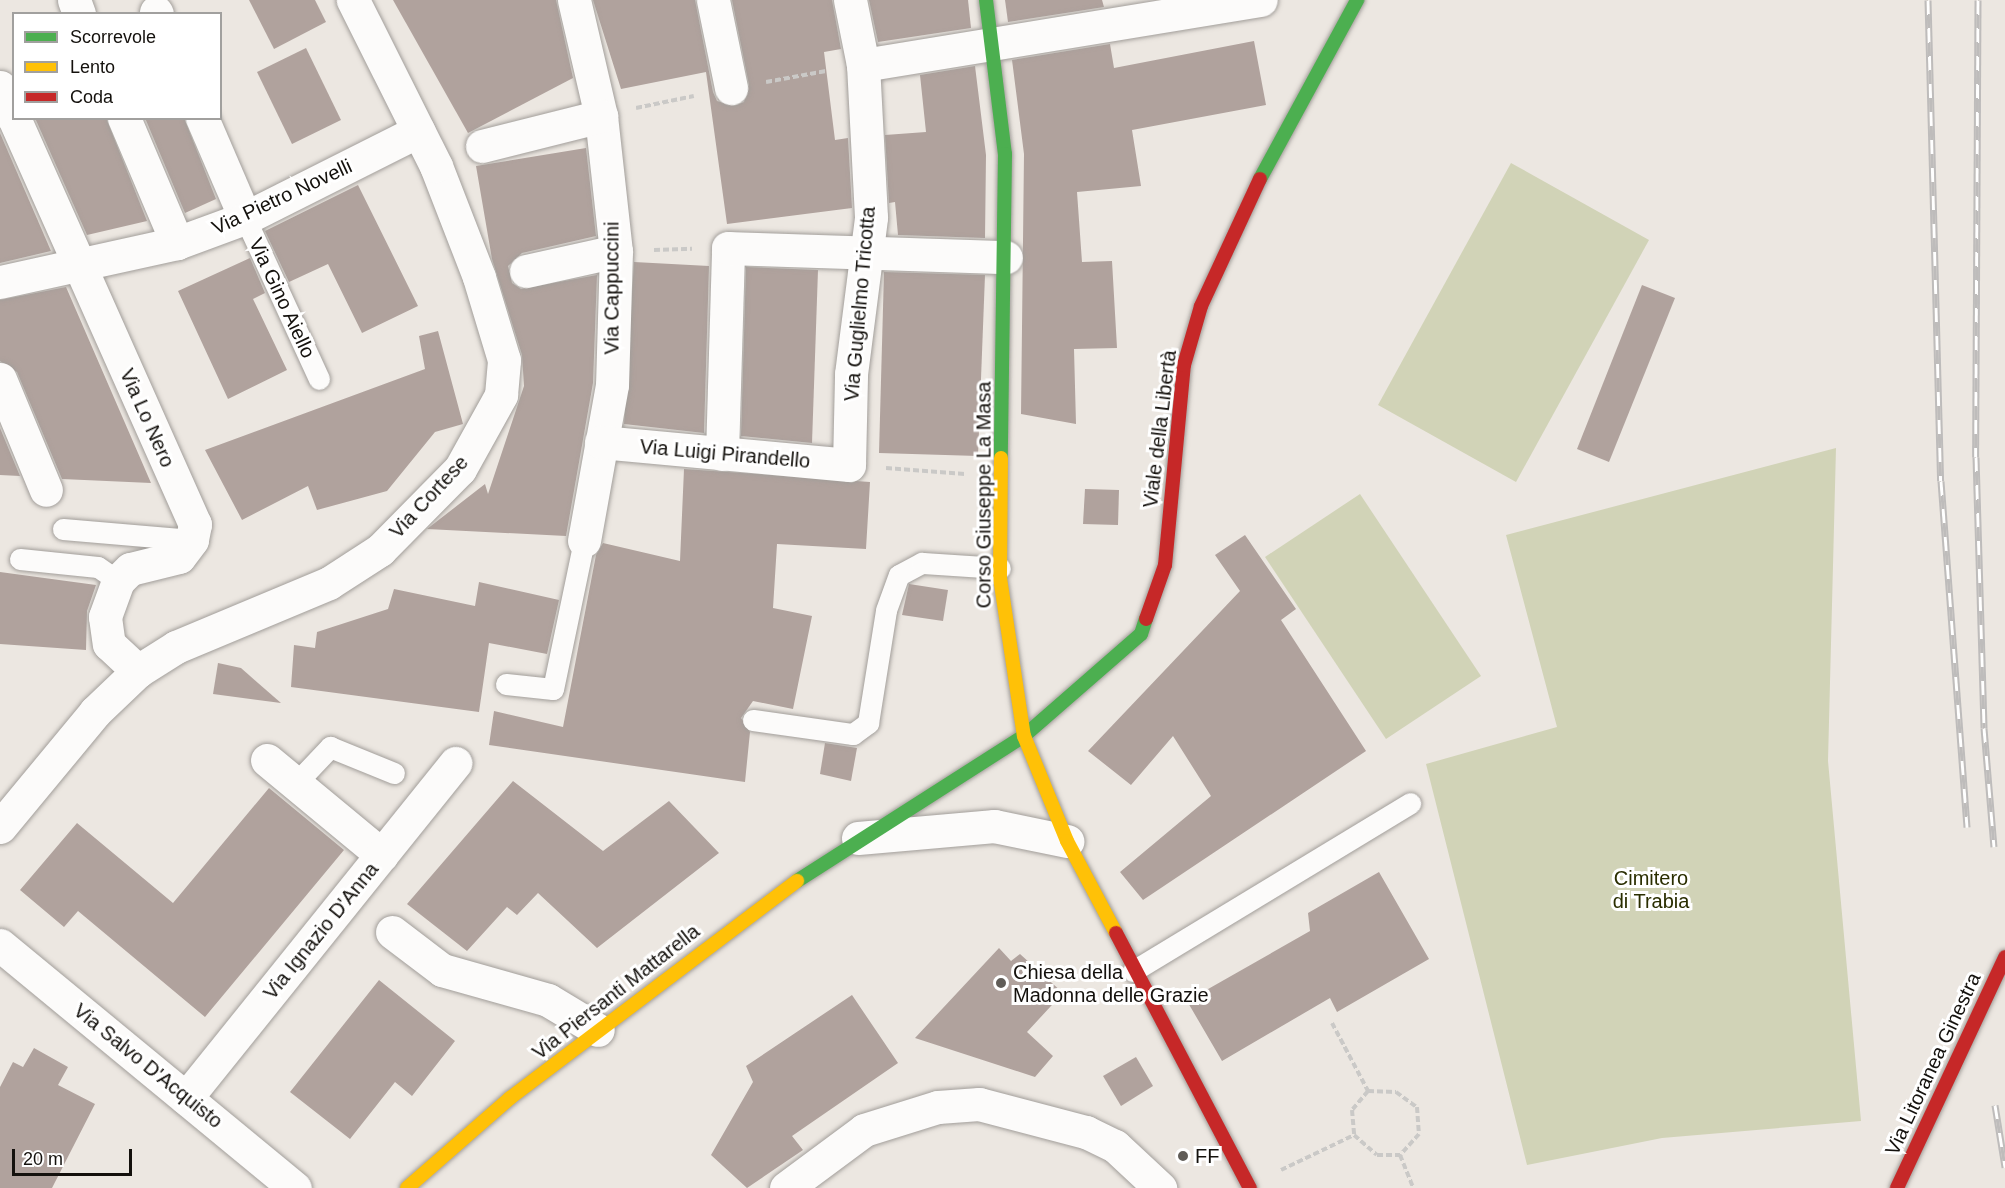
<!DOCTYPE html>
<html>
<head>
<meta charset="utf-8">
<style>
  body { margin:0 }
  #map { position:relative; width:2005px; height:1188px; overflow:hidden; background:#ece7e1; font-family:Helvetica,sans-serif }
  div>[style] { position:absolute }
  [style*='--x'] { left:calc(var(--x)*1px); top:calc(var(--y)*1px); width:calc(var(--w)*1px); rotate:calc(var(--a)*1deg) }
  .green>* { inset:0; background:#d1d3b7 }
  .building>* { inset:0; background:#b0a29d }
  .path>* { height:4px; margin-top:-2px; transform-origin:0; background:repeating-linear-gradient(90deg,#cac9c7 0 6px,transparent 0 9px) }
  .roads { filter:drop-shadow(0 0 2px #a29e9a) drop-shadow(0 0 2px #a29e9a) }
  .lane>* { height:21px; margin:-10.5px; padding:0 10.5px; transform-origin:10.5px; border-radius:10.5px; background:#fcfbfa }
  .street>* { height:33px; margin:-16.5px; padding:0 16.5px; transform-origin:16.5px; border-radius:16.5px; background:#fcfbfa }
  .fast>* { height:14px; margin:-7px; padding:0 7px; transform-origin:7px; border-radius:7px; background:#4caf50 }
  .slow>* { height:14px; margin:-7px; padding:0 7px; transform-origin:7px; border-radius:7px; background:#ffc107 }
  .jam>* { height:14px; margin:-7px; padding:0 7px; transform-origin:7px; border-radius:7px; background:#c62828 }
  .rail>* { height:7px; margin-top:-3.5px; transform-origin:0; background:repeating-linear-gradient(90deg,#fff 0 14px,#bebcbb 0 28px); box-sizing:border-box; border-block:2px solid #bebcbb }
  .dots>* { width:16px; height:16px; translate:-50% -50%; box-sizing:border-box; border:3px solid #fff; border-radius:50% }
  span { translate:-50% -50%; white-space:nowrap; text-align:center; line-height:1.15; -webkit-text-stroke:6px #fff; paint-order:stroke }
  .street-label { font-size:20px; color:#14110d }
  .park-label { font-size:20px; color:#2a2e00 }
  .poi-label { font-size:20px; color:#14110d }
  .left { translate:0 -50%; text-align:left }
  .legend { position:absolute; left:12px; top:12px; width:210px; height:108px; box-sizing:border-box; background:#fff; border:2px solid #a1a09e; margin:0; padding:8px 10px; list-style:none; font-size:18px; color:#14110d }
  .legend li { display:flex; align-items:center; gap:12px; height:30px }
  .legend b { width:30px; border:2px solid #a1a09e }
  .scale { position:absolute; left:12px; top:1149px; width:120px; height:27px; box-sizing:border-box; border:3px solid #14110d; border-top:0; padding-left:8px; font-size:18px; line-height:21px; white-space:nowrap; color:#14110d; -webkit-text-stroke:4px #fff; paint-order:stroke }
</style>
</head>
<body>
<div id="map">
  <div class="green">
    <i style="clip-path:polygon(1511px 163px,1649px 240px,1516px 482px,1378px 405px)"></i>
    <i style="clip-path:polygon(1836px 448px,1828px 761px,1861px 1121px,1662px 1138px,1527px 1165px,1426px 764px,1557px 727px,1506px 535px)"></i>
    <i style="clip-path:polygon(1360px 494px,1481px 676px,1386px 739px,1265px 557px)"></i>
  </div>
  <div class="building">
    <i style="clip-path:polygon(249px 0,315px 0,326px 22px,274px 49px)"></i>
    <i style="clip-path:polygon(393px 0,556px 0,573px 78px,468px 133px)"></i>
    <i style="clip-path:polygon(593px 0,695px 0,713px 92px,717px 101px,734px 106px,744px 102px,749px 85px,732px 0,832px 0,841px 49px,824px 52px,835px 140px,848px 138px,852px 208px,727px 224px,706px 72px,621px 89px)"></i>
    <i style="clip-path:polygon(869px 0,968px 0,971px 28px,878px 42px)"></i>
    <i style="clip-path:polygon(1005px 0,1102px 0,1104px 7px,1008px 22px)"></i>
    <i style="clip-path:polygon(1254px 41px,1266px 105px,1132px 130px,1141px 186px,1077px 192px,1082px 262px,1112px 261px,1117px 348px,1074px 349px,1076px 424px,1021px 414px,1024px 154px,1012px 60px,1110px 44px,1114px 68px)"></i>
    <i style="clip-path:polygon(306px 48px,341px 120px,292px 144px,257px 72px)"></i>
    <i style="clip-path:polygon(975px 66px,986px 155px,985px 238px,898px 235px,895px 202px,889px 203px,885px 135px,926px 132px,920px 75px)"></i>
    <i style="clip-path:polygon(35px 118px,106px 118px,147px 221px,87px 235px)"></i>
    <i style="clip-path:polygon(145px 118px,184px 118px,216px 199px,185px 213px)"></i>
    <i style="clip-path:polygon(0 133px,51px 251px,0 263px)"></i>
    <i style="clip-path:polygon(586px 148px,596px 236px,522px 253px,508px 266px,512px 283px,521px 289px,597px 275px,593px 383px,566px 536px,427px 529px,485px 484px,488px 494px,524px 386px,522px 355px,492px 259px,476px 166px)"></i>
    <i style="clip-path:polygon(358px 185px,418px 306px,362px 333px,328px 264px,289px 282px,265px 231px)"></i>
    <i style="clip-path:polygon(250px 258px,265px 293px,253px 299px,287px 370px,228px 399px,178px 291px)"></i>
    <i style="clip-path:polygon(634px 262px,709px 266px,704px 433px,624px 424px)"></i>
    <i style="clip-path:polygon(746px 267px,818px 270px,812px 443px,741px 436px)"></i>
    <i style="clip-path:polygon(884px 272px,985px 275px,978px 456px,879px 453px)"></i>
    <i style="clip-path:polygon(1642px 285px,1675px 298px,1609px 462px,1577px 449px)"></i>
    <i style="clip-path:polygon(66px 287px,151px 483px,62px 479px,17px 372px,0 361px,0 300px)"></i>
    <i style="clip-path:polygon(438px 331px,463px 424px,435px 432px,387px 491px,317px 510px,308px 486px,242px 520px,205px 450px,425px 369px,419px 336px)"></i>
    <i style="clip-path:polygon(0 428px,20px 476px,0 475px)"></i>
    <i style="clip-path:polygon(684px 469px,870px 482px,866px 549px,777px 544px,773px 608px,812px 616px,793px 709px,753px 701px,741px 718px,750px 732px,745px 782px,489px 745px,494px 711px,563px 727px,596px 555px,603px 543px,680px 561px)"></i>
    <i style="clip-path:polygon(1085px 489px,1119px 490px,1118px 525px,1083px 524px)"></i>
    <i style="clip-path:polygon(1245px 535px,1296px 609px,1281px 620px,1366px 751px,1143px 900px,1120px 872px,1211px 796px,1173px 736px,1131px 785px,1088px 751px,1240px 591px,1215px 555px)"></i>
    <i style="clip-path:polygon(0 572px,96px 585px,87px 611px,86px 650px,0 644px)"></i>
    <i style="clip-path:polygon(479px 582px,559px 600px,547px 654px,489px 643px,479px 712px,291px 687px,294px 645px,315px 648px,317px 632px,388px 609px,394px 589px,475px 606px)"></i>
    <i style="clip-path:polygon(909px 584px,948px 590px,943px 621px,902px 615px)"></i>
    <i style="clip-path:polygon(218px 663px,241px 668px,281px 703px,213px 694px)"></i>
    <i style="clip-path:polygon(825px 743px,857px 748px,851px 781px,820px 774px)"></i>
    <i style="clip-path:polygon(513px 781px,603px 851px,669px 801px,719px 853px,597px 948px,538px 893px,517px 915px,507px 907px,467px 951px,407px 904px)"></i>
    <i style="clip-path:polygon(269px 788px,344px 850px,205px 1017px,78px 911px,64px 927px,20px 890px,77px 823px,173px 903px)"></i>
    <i style="clip-path:polygon(1379px 872px,1429px 959px,1337px 1012px,1330px 998px,1222px 1061px,1187px 1001px,1310px 931px,1308px 913px)"></i>
    <i style="clip-path:polygon(999px 948px,1011px 961px,1020px 954px,1063px 993px,1027px 1032px,1053px 1056px,1035px 1077px,915px 1038px)"></i>
    <i style="clip-path:polygon(379px 980px,455px 1041px,412px 1096px,395px 1082px,350px 1139px,290px 1092px)"></i>
    <i style="clip-path:polygon(852px 995px,898px 1063px,792px 1136px,803px 1150px,747px 1188px,711px 1155px,753px 1082px,746px 1066px)"></i>
    <i style="clip-path:polygon(34px 1048px,68px 1067px,58px 1085px,95px 1104px,52px 1188px,0 1188px,0 1087px,13px 1062px,23px 1067px)"></i>
    <i style="clip-path:polygon(1136px 1057px,1153px 1086px,1121px 1106px,1103px 1076px)"></i>
  </div>
  <div class="path">
    <i style="--x:766;--y:82;--w:61;--a:-10.4"></i>
    <i style="--x:636;--y:108;--w:59;--a:-11.7"></i>
    <i style="--x:654;--y:250;--w:38;--a:-2"></i>
    <i style="--x:886;--y:468;--w:79;--a:4.3"></i>
    <i style="--x:1332;--y:1023;--w:77;--a:62.1"></i>
    <i style="--x:1368;--y:1091;--w:28;--a:2"></i>
    <i style="--x:1396;--y:1092;--w:26;--a:36"></i>
    <i style="--x:1417;--y:1107;--w:27;--a:86"></i>
    <i style="--x:1419;--y:1134;--w:28;--a:132"></i>
    <i style="--x:1400;--y:1155;--w:35;--a:68"></i>
    <i style="--x:1368;--y:1091;--w:25;--a:130"></i>
    <i style="--x:1352;--y:1110;--w:25;--a:85"></i>
    <i style="--x:1354;--y:1135;--w:30;--a:41"></i>
    <i style="--x:1377;--y:1155;--w:23;--a:0"></i>
    <i style="--x:1281;--y:1170;--w:81;--a:-25.6"></i>
  </div>
  <div class="roads">
    <div class="lane">
      <i style="--x:245;--y:218;--w:177;--a:65.3"></i>
      <i style="--x:63;--y:529;--w:129;--a:4.9"></i>
      <i style="--x:20;--y:559;--w:78;--a:5.9"></i>
      <i style="--x:98;--y:567;--w:24;--a:35"></i>
      <i style="--x:506;--y:684;--w:47;--a:6.1"></i>
      <i style="--x:553;--y:689;--w:151;--a:-78.2"></i>
      <i style="--x:753;--y:720;--w:101;--a:8"></i>
      <i style="--x:853;--y:734;--w:19;--a:-36"></i>
      <i style="--x:868;--y:723;--w:114;--a:-80.9"></i>
      <i style="--x:886;--y:610;--w:37;--a:-70"></i>
      <i style="--x:899;--y:575;--w:26;--a:-28"></i>
      <i style="--x:922;--y:563;--w:78;--a:3.7"></i>
      <i style="--x:296;--y:783;--w:50;--a:-46.6"></i>
      <i style="--x:330;--y:747;--w:69;--a:22.1"></i>
      <i style="--x:1133;--y:971;--w:324;--a:-31.2"></i>
    </div>
    <div class="street">
      <i style="--x:74;--y:0;--w:15;--a:70"></i>
      <i style="--x:574;--y:0;--w:119;--a:76.9"></i>
      <i style="--x:601;--y:116;--w:136;--a:83.7"></i>
      <i style="--x:616;--y:251;--w:134;--a:91.7"></i>
      <i style="--x:612;--y:385;--w:158;--a:100.2"></i>
      <i style="--x:713;--y:0;--w:90;--a:78.4"></i>
      <i style="--x:156;--y:12;--w:2;--a:63"></i>
      <i style="--x:863;--y:65;--w:403;--a:-9.3"></i>
      <i style="--x:0;--y:87;--w:34;--a:66"></i>
      <i style="--x:14;--y:118;--w:445;--a:66"></i>
      <i style="--x:195;--y:524;--w:16;--a:101"></i>
      <i style="--x:192;--y:540;--w:21;--a:127"></i>
      <i style="--x:179;--y:557;--w:50;--a:166.2"></i>
      <i style="--x:130;--y:569;--w:17;--a:135"></i>
      <i style="--x:118;--y:581;--w:38;--a:110"></i>
      <i style="--x:105;--y:617;--w:27;--a:82"></i>
      <i style="--x:109;--y:644;--w:40;--a:43"></i>
      <i style="--x:124;--y:118;--w:136;--a:67"></i>
      <i style="--x:202;--y:118;--w:109;--a:66.7"></i>
      <i style="--x:482;--y:146;--w:123;--a:-14.1"></i>
      <i style="--x:526;--y:271;--w:92;--a:-12.5"></i>
      <i style="--x:0;--y:282;--w:181;--a:-12.4"></i>
      <i style="--x:177;--y:243;--w:72;--a:-20.2"></i>
      <i style="--x:245;--y:218;--w:194;--a:-26.7"></i>
      <i style="--x:0;--y:379;--w:120;--a:67.5"></i>
      <i style="--x:601;--y:442;--w:249;--a:5.3"></i>
      <i style="--x:849;--y:465;--w:91;--a:-88.7"></i>
      <i style="--x:851;--y:374;--w:158;--a:-82.7"></i>
      <i style="--x:871;--y:217;--w:152;--a:-93"></i>
      <i style="--x:863;--y:65;--w:66;--a:-101.3"></i>
      <i style="--x:722;--y:454;--w:206;--a:-88.3"></i>
      <i style="--x:728;--y:248;--w:278;--a:1.9"></i>
      <i style="--x:267;--y:760;--w:149;--a:39.6"></i>
      <i style="--x:0;--y:827;--w:149;--a:-50.4"></i>
      <i style="--x:95;--y:712;--w:59;--a:-43.6"></i>
      <i style="--x:138;--y:671;--w:45;--a:-32.3"></i>
      <i style="--x:176;--y:647;--w:166;--a:-22.7"></i>
      <i style="--x:329;--y:583;--w:61;--a:-32.9"></i>
      <i style="--x:380;--y:550;--w:114;--a:-45.4"></i>
      <i style="--x:460;--y:469;--w:85;--a:-61"></i>
      <i style="--x:501;--y:395;--w:35;--a:-85"></i>
      <i style="--x:504;--y:360;--w:87;--a:-106.8"></i>
      <i style="--x:479;--y:277;--w:119;--a:-111.2"></i>
      <i style="--x:436;--y:166;--w:186;--a:-116.6"></i>
      <i style="--x:858;--y:838;--w:137;--a:-5"></i>
      <i style="--x:994;--y:826;--w:75;--a:11.6"></i>
      <i style="--x:392;--y:932;--w:63;--a:37.2"></i>
      <i style="--x:442;--y:970;--w:110;--a:15.8"></i>
      <i style="--x:548;--y:1000;--w:58;--a:31"></i>
      <i style="--x:0;--y:945;--w:382;--a:39.5"></i>
      <i style="--x:186;--y:1098;--w:430;--a:-51.2"></i>
      <i style="--x:786;--y:1188;--w:97;--a:-36.6"></i>
      <i style="--x:864;--y:1130;--w:77;--a:-17.3"></i>
      <i style="--x:938;--y:1107;--w:41;--a:-4.2"></i>
      <i style="--x:979;--y:1104;--w:111;--a:14.7"></i>
      <i style="--x:1086;--y:1132;--w:32;--a:26"></i>
      <i style="--x:1115;--y:1146;--w:62;--a:43"></i>
    </div>
    <div class="fast">
      <i style="--x:986;--y:0;--w:155;--a:83"></i>
      <i style="--x:1005;--y:154;--w:304;--a:90.8"></i>
      <i style="--x:1260;--y:179;--w:204;--a:-61.5"></i>
      <i style="--x:797;--y:881;--w:269;--a:-32.6"></i>
      <i style="--x:1024;--y:736;--w:155;--a:-41.1"></i>
      <i style="--x:1141;--y:634;--w:16;--a:-72"></i>
    </div>
    <div class="slow">
      <i style="--x:1001;--y:458;--w:120;--a:90.5"></i>
      <i style="--x:1000;--y:578;--w:160;--a:81.4"></i>
      <i style="--x:1024;--y:736;--w:113;--a:67.7"></i>
      <i style="--x:1067;--y:841;--w:104;--a:62"></i>
      <i style="--x:407;--y:1188;--w:137;--a:-41.1"></i>
      <i style="--x:510;--y:1098;--w:360;--a:-37.1"></i>
    </div>
    <div class="jam">
      <i style="--x:1146;--y:619;--w:57;--a:-70.6"></i>
      <i style="--x:1165;--y:565;--w:201;--a:-84.6"></i>
      <i style="--x:1184;--y:365;--w:61;--a:-73.9"></i>
      <i style="--x:1201;--y:306;--w:140;--a:-65.1"></i>
      <i style="--x:1116;--y:933;--w:288;--a:62.3"></i>
      <i style="--x:1897;--y:1188;--w:255;--a:-64.9"></i>
    </div>
  </div>
  <div class="rail">
    <i style="--x:1928;--y:0;--w:481;--a:88.5"></i>
    <i style="--x:1941;--y:481;--w:347;--a:85.7"></i>
    <i style="--x:1978;--y:0;--w:457;--a:90.3"></i>
    <i style="--x:1976;--y:457;--w:271;--a:88.3"></i>
    <i style="--x:1984;--y:728;--w:119;--a:85.2"></i>
    <i style="--x:1995;--y:1105;--w:63;--a:80.8"></i>
  </div>
  <div class="dots">
    <i style="left:1001px;top:983px;background:#605c57"></i>
    <i style="left:1183px;top:1156px;background:#605c57"></i>
  </div>
  <div class="street-label">
    <span style="left:282px;top:197px;rotate:-25deg">Via Pietro Novelli</span>
    <span style="left:612px;top:288px;rotate:-90deg">Via Cappuccini</span>
    <span style="left:282px;top:298px;rotate:65deg">Via Gino Aiello</span>
    <span style="left:860px;top:304px;rotate:-85deg">Via Guglielmo Tricotta</span>
    <span style="left:147px;top:418px;rotate:66deg">Via Lo Nero</span>
    <span style="left:1160px;top:429px;rotate:-83deg">Viale della Libertà</span>
    <span style="left:725px;top:454px;rotate:5deg">Via Luigi Pirandello</span>
    <span style="left:984px;top:495px;rotate:-90deg">Corso Giuseppe La Masa</span>
    <span style="left:429px;top:497px;rotate:-47deg">Via Cortese</span>
    <span style="left:321px;top:931px;rotate:-51deg">Via Ignazio D'Anna</span>
    <span style="left:616px;top:992px;rotate:-38deg">Via Piersanti Mattarella</span>
    <span style="left:1933px;top:1064px;rotate:-65deg">Via Litoranea Ginestra</span>
    <span style="left:148px;top:1066px;rotate:39deg">Via Salvo D'Acquisto</span>
  </div>
  <div class="park-label">
    <span style="left:1651px;top:890px">Cimitero<br>di Trabia</span>
  </div>
  <div class="poi-label">
    <span class="left" style="left:1013px;top:984px">Chiesa della<br>Madonna delle Grazie</span>
    <span class="left" style="left:1195px;top:1156px">FF</span>
  </div>
  <ul class="legend">
  <li><b style="height:8px;background:#4caf50"></b>Scorrevole</li>
  <li><b style="height:8px;background:#ffc107"></b>Lento</li>
  <li><b style="height:8px;background:#c62828"></b>Coda</li>
  </ul>
  <div class="scale">20 m</div>
</div>
</body>
</html>
